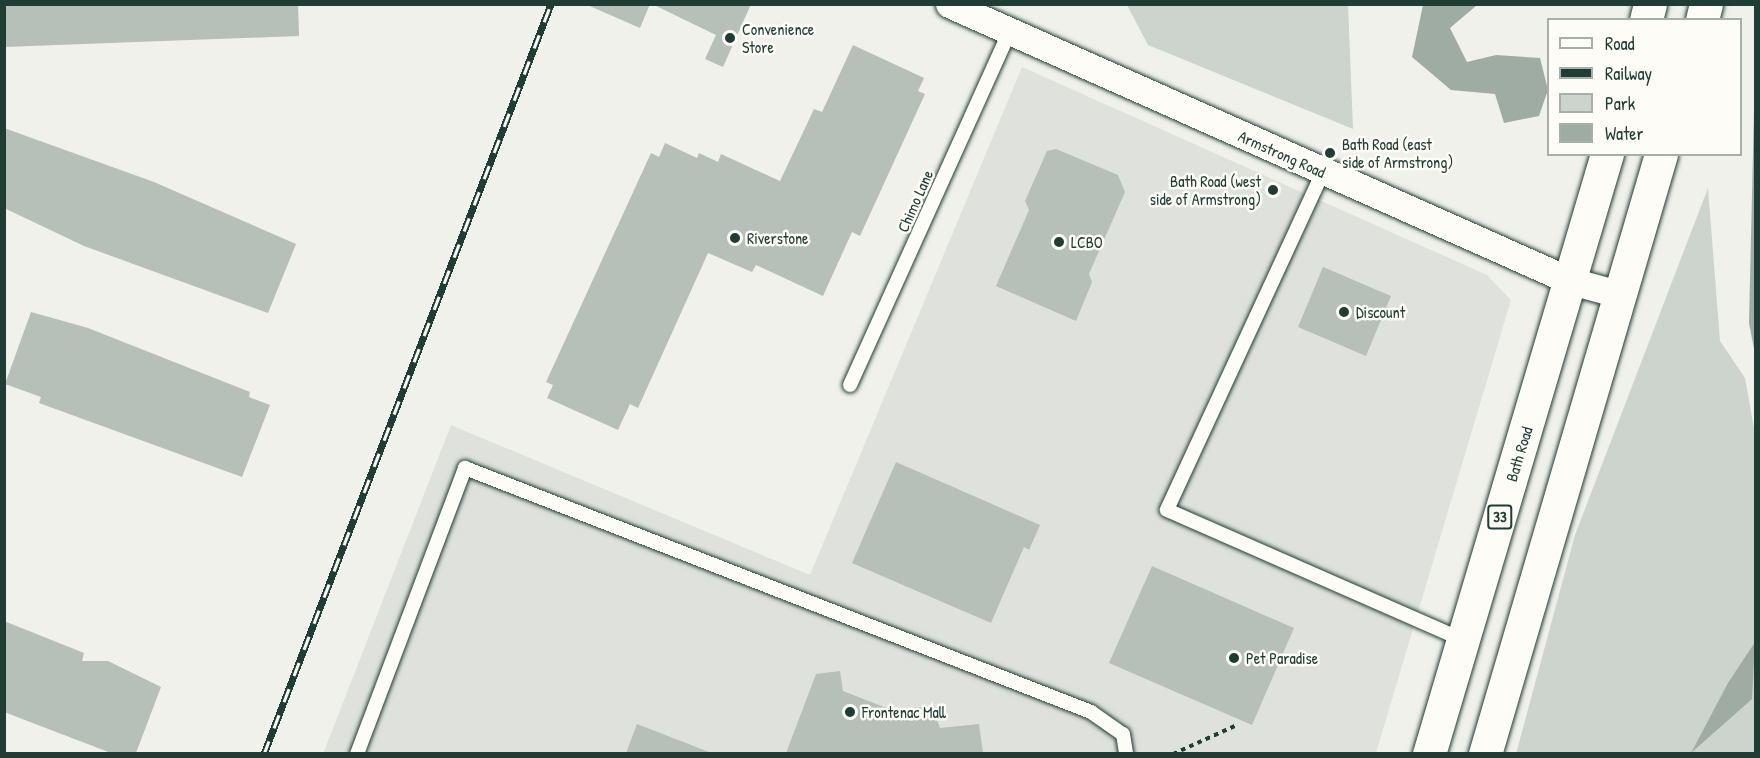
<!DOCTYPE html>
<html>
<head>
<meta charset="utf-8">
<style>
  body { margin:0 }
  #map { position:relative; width:1760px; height:758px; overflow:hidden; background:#f0f1eb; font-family:"Patrick Hand",sans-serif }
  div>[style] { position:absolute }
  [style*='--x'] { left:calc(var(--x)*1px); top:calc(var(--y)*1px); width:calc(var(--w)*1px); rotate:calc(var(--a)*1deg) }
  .built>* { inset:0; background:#dfe2dc }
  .green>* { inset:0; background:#cdd3cd }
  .water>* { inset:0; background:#9faca4 }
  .building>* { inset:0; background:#b6bfb8 }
  .path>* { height:4px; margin-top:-2px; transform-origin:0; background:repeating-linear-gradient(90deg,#1f3d34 0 4.5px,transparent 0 9px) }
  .roads { filter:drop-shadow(0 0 2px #1f3d34) drop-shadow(0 0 2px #1f3d34) }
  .lane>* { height:14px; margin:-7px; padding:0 7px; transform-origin:7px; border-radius:7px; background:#fdfcf7 }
  .street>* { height:27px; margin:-13.5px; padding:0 13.5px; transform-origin:13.5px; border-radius:13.5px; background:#fdfcf7 }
  .primary>* { height:33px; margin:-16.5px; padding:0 16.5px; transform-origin:16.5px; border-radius:16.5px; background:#fdfcf7 }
  .rail>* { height:7px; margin-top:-3.5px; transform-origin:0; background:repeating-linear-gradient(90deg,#fdfcf7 0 14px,#1f3d34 0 28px); box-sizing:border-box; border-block:2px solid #1f3d34 }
  .dots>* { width:16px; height:16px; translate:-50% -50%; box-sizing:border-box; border:3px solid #fdfcf7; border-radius:50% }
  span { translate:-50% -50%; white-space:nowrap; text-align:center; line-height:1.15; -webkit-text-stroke:5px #fdfcf7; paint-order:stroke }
  .shield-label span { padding:2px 4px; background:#fdfcf7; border:2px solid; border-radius:4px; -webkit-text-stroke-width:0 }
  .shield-label { font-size:15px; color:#1f3d34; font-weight:700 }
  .poi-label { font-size:16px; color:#1f3d34 }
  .left { translate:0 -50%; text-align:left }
  .right { translate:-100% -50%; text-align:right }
  .street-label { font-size:16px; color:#1f3d34 }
  .frame { position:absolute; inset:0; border:6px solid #1f3d34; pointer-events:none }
  .legend { position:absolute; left:1547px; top:18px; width:195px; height:138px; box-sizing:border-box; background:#fdfcf7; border:2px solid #a4b0a9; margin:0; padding:8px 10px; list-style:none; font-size:18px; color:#1f3d34 }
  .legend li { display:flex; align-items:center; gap:12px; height:30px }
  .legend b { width:30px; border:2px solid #a4b0a9 }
</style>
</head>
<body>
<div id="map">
  <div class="built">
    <i style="clip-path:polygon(1022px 67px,1487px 275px,1511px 300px,1376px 753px,323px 754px,451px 425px,810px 575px)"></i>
  </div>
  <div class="green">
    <i style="clip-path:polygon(1127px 5px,1348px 5px,1353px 129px,1148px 45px)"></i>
    <i style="clip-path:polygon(1708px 188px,1720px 341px,1745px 378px,1755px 434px,1755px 753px,1516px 754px,1575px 535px)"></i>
  </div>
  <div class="water">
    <i style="clip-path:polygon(1423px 5px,1477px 5px,1450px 28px,1467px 62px,1496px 55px,1540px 58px,1548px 90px,1539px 116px,1504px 123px,1495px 94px,1451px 90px,1412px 57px)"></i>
    <i style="clip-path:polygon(1755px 66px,1755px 354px,1749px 323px)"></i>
    <i style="clip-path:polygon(1755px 642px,1752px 699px,1691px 753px,1728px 683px)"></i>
  </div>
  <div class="building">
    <i style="clip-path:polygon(4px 4px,298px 4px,299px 36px,4px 47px)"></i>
    <i style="clip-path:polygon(585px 4px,650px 4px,640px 28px)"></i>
    <i style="clip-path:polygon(652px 4px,751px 4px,723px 67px,705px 59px,716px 35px)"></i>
    <i style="clip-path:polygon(853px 45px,924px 78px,918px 91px,925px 94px,860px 236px,852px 232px,823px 296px,756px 265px,752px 272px,708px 253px,638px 408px,630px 404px,618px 430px,547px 398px,553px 385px,546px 382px,651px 153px,659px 157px,665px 143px,697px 158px,699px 153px,718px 162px,721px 154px,780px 181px,814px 109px,822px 112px)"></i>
    <i style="clip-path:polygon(4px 128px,154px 182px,296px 244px,268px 313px,84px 246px,4px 208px)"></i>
    <i style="clip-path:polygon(1056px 149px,1118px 175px,1125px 192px,1089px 274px,1092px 282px,1076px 321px,996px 286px,1029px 210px,1025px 201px,1047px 151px)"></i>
    <i style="clip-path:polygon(1323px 267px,1391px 296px,1366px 356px,1298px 327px)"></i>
    <i style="clip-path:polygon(31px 312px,88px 328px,250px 392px,249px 397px,270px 405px,242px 477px,39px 403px,41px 397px,5px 384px)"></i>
    <i style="clip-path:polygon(896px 462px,1040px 525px,1029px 550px,1024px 547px,991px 623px,852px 563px)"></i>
    <i style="clip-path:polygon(1152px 566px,1294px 628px,1252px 725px,1109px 663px)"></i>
    <i style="clip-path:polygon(4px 621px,84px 653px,82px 661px,108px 661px,161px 687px,136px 753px,111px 753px,4px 712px)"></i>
    <i style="clip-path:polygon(840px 671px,843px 691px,907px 716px,911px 708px,932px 706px,940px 728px,979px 724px,983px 753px,786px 753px,816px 674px)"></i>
    <i style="clip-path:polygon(637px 724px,709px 752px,708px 753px,626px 753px)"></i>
  </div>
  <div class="path">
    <i style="--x:1173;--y:754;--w:70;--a:-24.4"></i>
  </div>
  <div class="roads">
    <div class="lane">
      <i style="--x:1323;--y:172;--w:372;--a:114.8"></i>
      <i style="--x:1167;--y:510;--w:323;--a:23.7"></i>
      <i style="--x:850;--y:385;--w:388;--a:-65.7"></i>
      <i style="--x:357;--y:754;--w:306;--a:-69.3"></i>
      <i style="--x:465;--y:468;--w:672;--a:21.29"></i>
      <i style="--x:1091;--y:712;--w:39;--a:35"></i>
      <i style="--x:1123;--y:734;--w:20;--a:81"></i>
    </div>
    <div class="street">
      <i style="--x:949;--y:4;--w:681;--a:24.01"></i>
      <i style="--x:1571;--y:281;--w:49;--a:15.5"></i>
    </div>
    <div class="primary">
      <i style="--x:1646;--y:20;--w:16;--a:-76"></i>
      <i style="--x:1702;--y:20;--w:16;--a:-76"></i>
      <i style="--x:1429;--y:754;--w:626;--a:-73.48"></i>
      <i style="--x:1485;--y:754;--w:625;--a:-73.65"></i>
    </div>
  </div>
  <div class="rail">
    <i style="--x:264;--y:754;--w:803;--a:-69.06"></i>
  </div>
  <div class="dots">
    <i style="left:730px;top:38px;background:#1f3d34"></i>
    <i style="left:1330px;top:153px;background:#1f3d34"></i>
    <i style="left:1273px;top:190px;background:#1f3d34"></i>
    <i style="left:735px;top:238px;background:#1f3d34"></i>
    <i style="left:1059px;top:242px;background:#1f3d34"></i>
    <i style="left:1344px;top:312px;background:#1f3d34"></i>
    <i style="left:1234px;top:658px;background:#1f3d34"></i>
    <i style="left:850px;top:712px;background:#1f3d34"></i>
  </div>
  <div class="shield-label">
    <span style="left:1500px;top:517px">33</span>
  </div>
  <div class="poi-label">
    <span class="left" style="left:742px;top:38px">Convenience<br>Store</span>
    <span class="left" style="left:1342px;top:153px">Bath Road (east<br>side of Armstrong)</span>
    <span class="right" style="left:1261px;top:190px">Bath Road (west<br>side of Armstrong)</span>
    <span class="left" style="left:747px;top:238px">Riverstone</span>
    <span class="left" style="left:1071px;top:242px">LCBO</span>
    <span class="left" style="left:1356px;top:312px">Discount</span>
    <span class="left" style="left:1246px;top:658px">Pet Paradise</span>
    <span class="left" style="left:862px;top:712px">Frontenac Mall</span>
  </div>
  <div class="street-label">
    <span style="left:1282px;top:154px;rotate:24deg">Armstrong Road</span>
    <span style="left:915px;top:201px;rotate:-66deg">Chimo Lane</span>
    <span style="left:1519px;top:454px;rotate:-73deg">Bath Road</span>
  </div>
  <div class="frame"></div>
  <ul class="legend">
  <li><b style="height:8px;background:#fdfcf7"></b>Road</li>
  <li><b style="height:8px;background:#1f3d34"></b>Railway</li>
  <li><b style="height:16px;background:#cdd3cd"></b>Park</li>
  <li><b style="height:16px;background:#9faca4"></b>Water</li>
  </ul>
</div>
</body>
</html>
